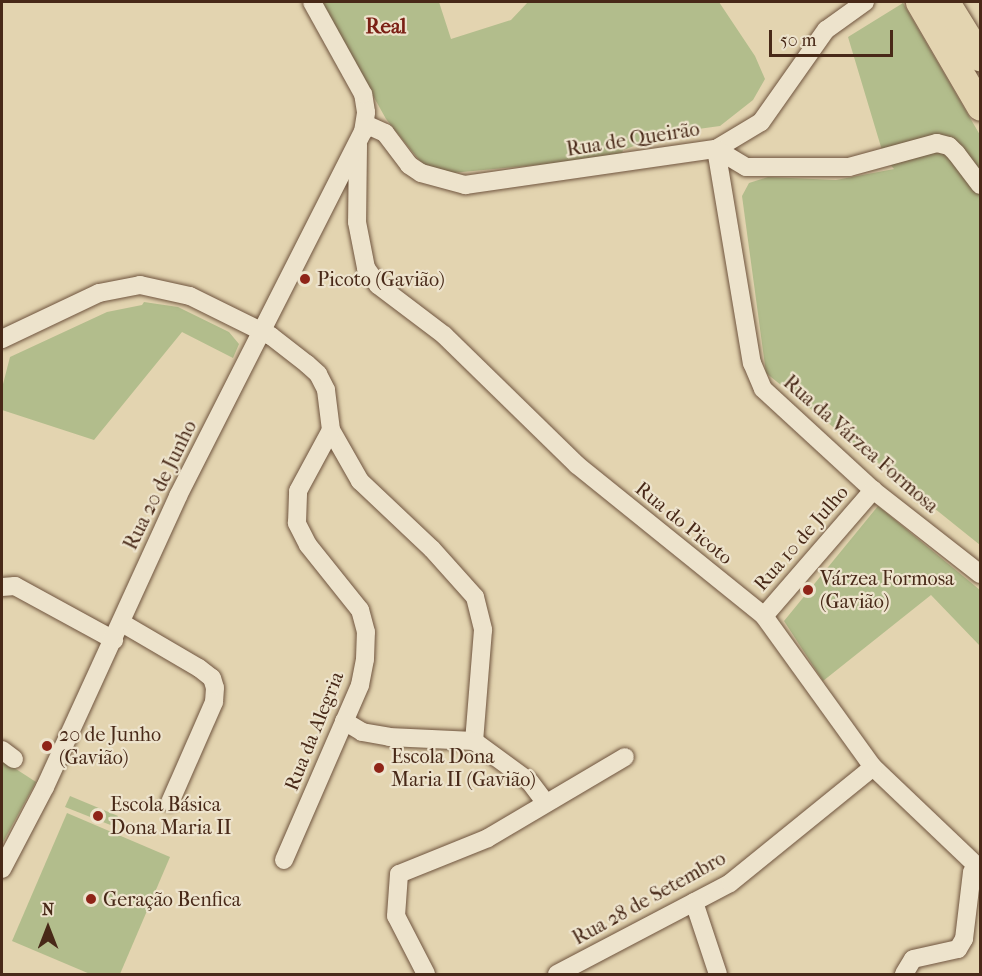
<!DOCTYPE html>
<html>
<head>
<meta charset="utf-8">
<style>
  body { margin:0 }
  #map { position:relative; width:982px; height:976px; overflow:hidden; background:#e3d4b0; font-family:"IM FELL French Canon",serif }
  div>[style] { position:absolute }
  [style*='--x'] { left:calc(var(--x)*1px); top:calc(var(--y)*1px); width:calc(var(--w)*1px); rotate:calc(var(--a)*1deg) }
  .green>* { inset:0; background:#b2bd8c }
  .roads { filter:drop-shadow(0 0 2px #6f543e) drop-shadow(0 0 2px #6f543e) }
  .minor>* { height:18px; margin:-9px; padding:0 9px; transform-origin:9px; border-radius:9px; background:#ede3cc }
  .highway>* { height:27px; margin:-13.5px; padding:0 13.5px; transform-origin:13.5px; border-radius:13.5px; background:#e3d4b0 }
  .dots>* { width:16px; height:16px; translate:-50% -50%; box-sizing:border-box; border:3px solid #ede3cc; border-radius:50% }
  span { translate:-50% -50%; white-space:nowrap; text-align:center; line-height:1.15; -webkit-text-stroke:4.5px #ede3cc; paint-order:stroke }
  .street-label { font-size:20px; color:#482918 }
  .poi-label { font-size:20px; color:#482918 }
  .left { translate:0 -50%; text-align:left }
  .neighbourhood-label { font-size:21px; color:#7a1f14; font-weight:700 }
  .frame { position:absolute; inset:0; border:3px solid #482918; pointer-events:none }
  .north { position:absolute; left:18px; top:898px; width:60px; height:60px; -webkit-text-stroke:4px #ede3cc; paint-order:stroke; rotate:0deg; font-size:16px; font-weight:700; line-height:24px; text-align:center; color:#482918 }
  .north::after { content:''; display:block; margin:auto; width:21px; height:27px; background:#482918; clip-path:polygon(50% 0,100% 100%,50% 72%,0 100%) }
  .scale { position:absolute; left:769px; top:30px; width:124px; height:27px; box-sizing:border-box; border:3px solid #482918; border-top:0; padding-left:8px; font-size:18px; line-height:21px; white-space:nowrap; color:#482918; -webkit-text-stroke:4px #ede3cc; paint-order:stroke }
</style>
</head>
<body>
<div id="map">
  <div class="green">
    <i style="clip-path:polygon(321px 2px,439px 2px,451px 39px,511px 20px,528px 2px,719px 2px,755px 56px,765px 79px,753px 100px,720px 126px,669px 133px,623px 150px,621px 157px,452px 173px,429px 168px,419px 160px,386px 119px)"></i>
    <i style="clip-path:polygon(903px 3px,980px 135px,980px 545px,766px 373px,742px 196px,749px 183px,768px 177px,836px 180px,894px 169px,884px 157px,848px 37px)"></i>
    <i style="clip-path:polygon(144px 302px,178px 307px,229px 332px,239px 344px,233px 358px,182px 332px,94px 440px,2px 410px,2px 388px,10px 357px,107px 312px,142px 305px)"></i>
    <i style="clip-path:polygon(878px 506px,980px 590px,980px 646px,931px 595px,823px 681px,784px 621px)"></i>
    <i style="clip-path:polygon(2px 760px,36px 782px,2px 844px)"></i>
    <i style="clip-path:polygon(70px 796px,118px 816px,113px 826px,65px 807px)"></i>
    <i style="clip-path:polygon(67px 813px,170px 857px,120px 974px,90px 974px,12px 941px)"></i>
  </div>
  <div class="roads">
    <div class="minor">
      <i style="--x:365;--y:124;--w:22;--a:24"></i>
      <i style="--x:385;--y:133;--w:40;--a:53"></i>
      <i style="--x:409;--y:165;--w:14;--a:34"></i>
      <i style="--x:421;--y:173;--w:46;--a:15.3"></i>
      <i style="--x:465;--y:185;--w:254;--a:-8.2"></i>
      <i style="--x:716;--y:149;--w:52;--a:-31"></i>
      <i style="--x:761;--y:122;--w:113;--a:-54.8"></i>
      <i style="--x:826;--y:30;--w:48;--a:-35.7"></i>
      <i style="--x:358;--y:145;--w:77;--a:90.7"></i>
      <i style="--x:357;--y:222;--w:47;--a:78.9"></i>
      <i style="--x:366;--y:268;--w:21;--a:55"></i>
      <i style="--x:378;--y:285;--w:83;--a:37.1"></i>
      <i style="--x:444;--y:335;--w:186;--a:44.3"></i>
      <i style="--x:577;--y:465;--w:240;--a:38.9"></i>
      <i style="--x:764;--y:616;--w:186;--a:54.2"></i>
      <i style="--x:873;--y:767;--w:148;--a:43.6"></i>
      <i style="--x:716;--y:149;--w:217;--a:80.5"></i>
      <i style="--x:752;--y:363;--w:28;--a:67"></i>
      <i style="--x:763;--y:389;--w:149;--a:42.6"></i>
      <i style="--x:873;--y:490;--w:136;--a:38.1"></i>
      <i style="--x:716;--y:149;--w:35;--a:31"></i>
      <i style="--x:746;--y:167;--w:103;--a:0"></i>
      <i style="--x:849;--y:167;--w:91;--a:-15.3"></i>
      <i style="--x:937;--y:143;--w:12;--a:14"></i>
      <i style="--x:949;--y:146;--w:10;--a:45"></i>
      <i style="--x:956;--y:153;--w:40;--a:53"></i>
      <i style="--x:2;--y:339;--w:107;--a:-25.4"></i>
      <i style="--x:99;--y:293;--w:42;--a:-11"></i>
      <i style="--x:140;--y:285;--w:51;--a:12.4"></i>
      <i style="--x:190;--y:296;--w:90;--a:26.3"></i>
      <i style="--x:271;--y:336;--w:46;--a:37.9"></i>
      <i style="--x:307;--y:364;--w:15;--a:42"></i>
      <i style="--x:318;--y:374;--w:18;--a:63"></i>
      <i style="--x:326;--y:390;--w:40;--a:82.9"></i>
      <i style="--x:331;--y:430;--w:59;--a:60.4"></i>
      <i style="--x:360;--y:481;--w:99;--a:43.4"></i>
      <i style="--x:432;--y:549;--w:64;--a:48.1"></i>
      <i style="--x:475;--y:597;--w:34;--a:76"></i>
      <i style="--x:483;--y:630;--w:111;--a:94.6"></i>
      <i style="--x:2;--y:587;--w:13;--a:-4"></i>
      <i style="--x:15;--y:586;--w:113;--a:28.6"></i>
      <i style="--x:764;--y:616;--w:167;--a:-49.1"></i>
      <i style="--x:122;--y:623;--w:89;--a:30.3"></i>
      <i style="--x:199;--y:668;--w:16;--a:38"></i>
      <i style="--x:212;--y:678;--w:10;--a:73"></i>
      <i style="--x:215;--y:688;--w:14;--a:94"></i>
      <i style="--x:214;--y:702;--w:109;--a:113.7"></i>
      <i style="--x:344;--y:721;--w:21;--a:31"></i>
      <i style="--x:362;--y:732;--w:27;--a:10"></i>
      <i style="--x:389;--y:737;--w:85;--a:2.7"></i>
      <i style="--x:474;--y:741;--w:69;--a:36.2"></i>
      <i style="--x:530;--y:782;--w:26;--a:53"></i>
      <i style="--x:2;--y:750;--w:15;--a:37"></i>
      <i style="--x:284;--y:860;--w:191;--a:-66.5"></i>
      <i style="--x:360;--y:685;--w:26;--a:-79"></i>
      <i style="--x:365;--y:659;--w:27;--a:-88"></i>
      <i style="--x:366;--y:632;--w:23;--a:-105"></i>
      <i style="--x:360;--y:610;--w:83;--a:-128.7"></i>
      <i style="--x:308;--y:545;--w:25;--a:-117"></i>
      <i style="--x:297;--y:523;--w:32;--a:-88"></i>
      <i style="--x:298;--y:491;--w:69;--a:-61.6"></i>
      <i style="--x:2;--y:869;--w:93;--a:-62.3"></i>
      <i style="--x:45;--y:787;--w:320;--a:-65.4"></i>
      <i style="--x:178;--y:496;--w:408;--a:-63.1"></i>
      <i style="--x:363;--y:132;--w:20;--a:-81"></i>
      <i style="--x:366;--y:112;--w:18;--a:-99"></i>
      <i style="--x:363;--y:94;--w:105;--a:-119"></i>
      <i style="--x:694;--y:902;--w:76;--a:71.6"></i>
      <i style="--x:426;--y:974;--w:65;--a:-117.3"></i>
      <i style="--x:396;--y:916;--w:42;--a:-85.9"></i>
      <i style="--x:399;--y:874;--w:96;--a:-22"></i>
      <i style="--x:488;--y:838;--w:159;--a:-30.6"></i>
      <i style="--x:557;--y:974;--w:195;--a:-27.7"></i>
      <i style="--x:730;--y:883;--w:184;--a:-39"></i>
      <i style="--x:904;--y:974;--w:17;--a:-59"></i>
      <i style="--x:913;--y:959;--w:46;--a:-12.5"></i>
      <i style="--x:958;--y:949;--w:12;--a:-59"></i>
      <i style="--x:964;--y:939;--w:67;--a:-83.2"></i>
      <i style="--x:972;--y:872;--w:8;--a:-50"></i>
    </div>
    <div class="highway">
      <i style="--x:919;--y:2;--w:121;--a:59.8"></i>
      <i style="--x:946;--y:2;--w:65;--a:58.3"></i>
    </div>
  </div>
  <div class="dots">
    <i style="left:305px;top:279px;background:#8f2418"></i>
    <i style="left:808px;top:590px;background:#8f2418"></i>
    <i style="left:47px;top:746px;background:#8f2418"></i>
    <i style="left:379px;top:768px;background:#8f2418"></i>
    <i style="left:98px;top:816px;background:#8f2418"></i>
    <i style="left:91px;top:899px;background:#8f2418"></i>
  </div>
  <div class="street-label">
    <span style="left:633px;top:139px;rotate:-9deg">Rua de Queirão</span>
    <span style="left:861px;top:444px;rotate:41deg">Rua da Várzea Formosa</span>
    <span style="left:160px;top:485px;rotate:-64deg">Rua 20 de Junho</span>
    <span style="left:684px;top:523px;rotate:39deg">Rua do Picoto</span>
    <span style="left:801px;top:538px;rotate:-49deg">Rua 10 de Julho</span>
    <span style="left:314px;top:731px;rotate:-68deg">Rua da Alegria</span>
    <span style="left:649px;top:898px;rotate:-29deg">Rua 28 de Setembro</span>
  </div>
  <div class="poi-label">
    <span class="left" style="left:317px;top:279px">Picoto (Gavião)</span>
    <span class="left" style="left:820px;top:590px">Várzea Formosa<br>(Gavião)</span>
    <span class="left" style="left:59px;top:746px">20 de Junho<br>(Gavião)</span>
    <span class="left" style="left:391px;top:768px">Escola Dona<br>Maria II (Gavião)</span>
    <span class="left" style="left:110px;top:816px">Escola Básica<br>Dona Maria II</span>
    <span class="left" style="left:103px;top:899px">Geração Benfica</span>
  </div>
  <div class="neighbourhood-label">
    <span style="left:386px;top:26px">Real</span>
  </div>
  <div class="frame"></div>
  <div class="north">N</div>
  <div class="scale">50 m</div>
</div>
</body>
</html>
